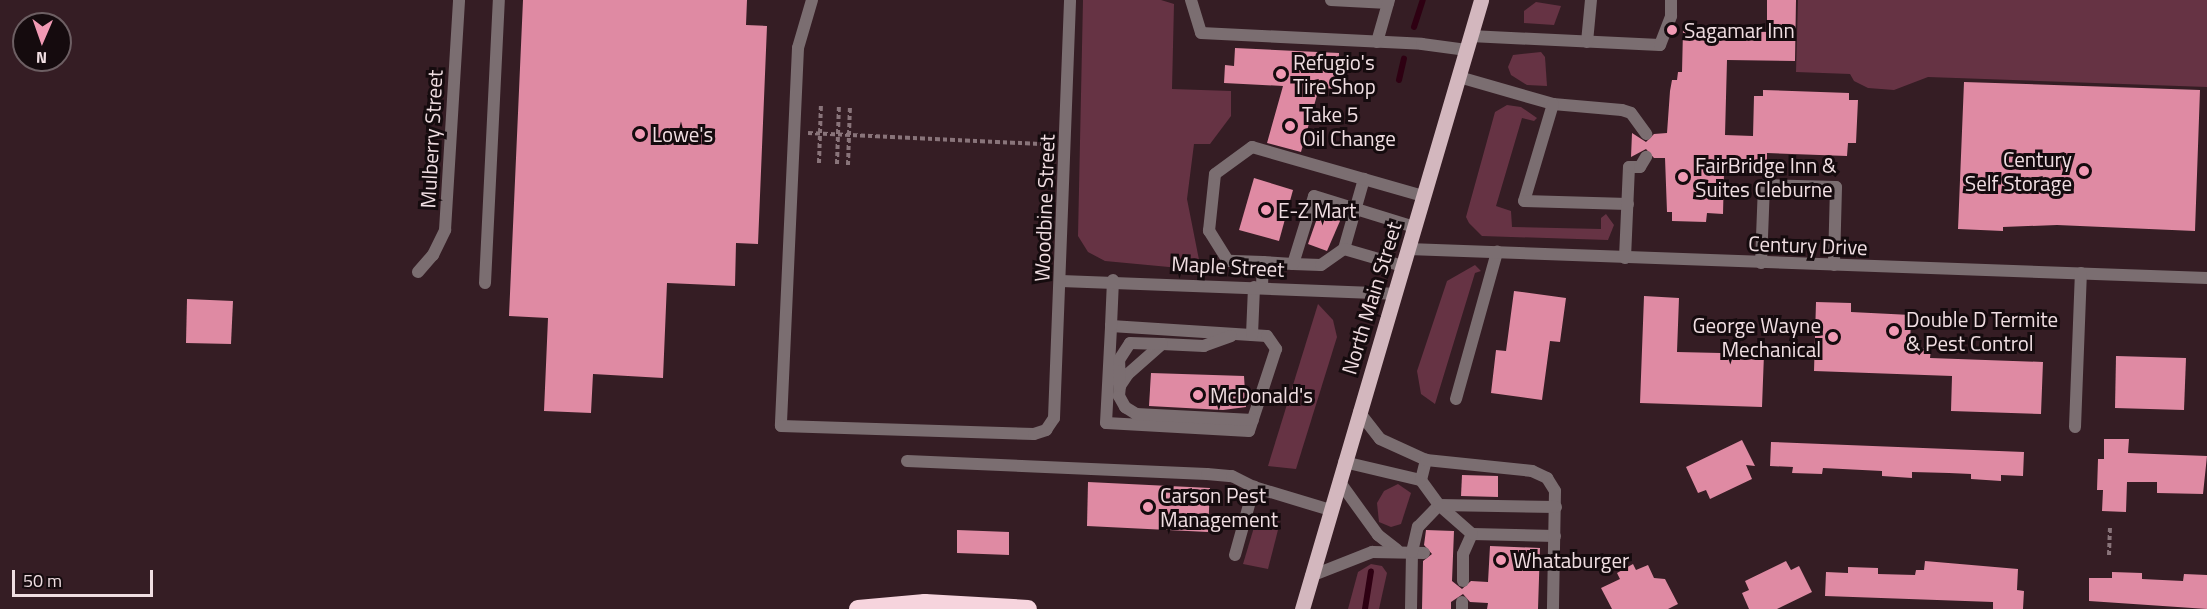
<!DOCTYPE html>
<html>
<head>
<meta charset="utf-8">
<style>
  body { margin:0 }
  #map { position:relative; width:2207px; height:609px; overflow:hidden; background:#351d24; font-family:"Titillium Web",sans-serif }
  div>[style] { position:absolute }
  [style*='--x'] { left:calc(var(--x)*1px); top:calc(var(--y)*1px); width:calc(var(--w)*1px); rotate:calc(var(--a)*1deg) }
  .green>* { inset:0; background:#634 }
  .stream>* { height:6px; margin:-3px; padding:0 3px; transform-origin:3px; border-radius:3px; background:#2e0012 }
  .building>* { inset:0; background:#df8aa3 }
  .path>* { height:4px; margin-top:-2px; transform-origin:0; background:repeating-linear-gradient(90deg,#89747a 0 4.5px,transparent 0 7.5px) }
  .lane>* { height:12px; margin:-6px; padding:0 6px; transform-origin:6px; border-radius:6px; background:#7b6e71 }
  .street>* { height:12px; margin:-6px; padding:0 6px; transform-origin:6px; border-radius:6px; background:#7b6e71 }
  .primary>* { height:15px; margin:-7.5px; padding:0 7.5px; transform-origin:7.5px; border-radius:7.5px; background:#d3b7be }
  .highway>* { height:18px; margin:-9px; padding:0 9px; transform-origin:9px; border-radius:9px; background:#f6d4dd }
  .dots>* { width:16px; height:16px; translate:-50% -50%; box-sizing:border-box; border:3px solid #150b0e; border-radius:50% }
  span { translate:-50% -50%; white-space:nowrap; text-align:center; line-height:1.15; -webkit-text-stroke:6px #150b0e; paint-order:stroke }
  .poi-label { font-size:21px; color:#f0dee2 }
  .left { translate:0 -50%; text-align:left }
  .right { translate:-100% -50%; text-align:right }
  .street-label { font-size:21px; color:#f0dee2 }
  .north { position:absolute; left:12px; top:12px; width:60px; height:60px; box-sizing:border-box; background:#150b0e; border:2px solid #6d5f63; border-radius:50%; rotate:182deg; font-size:16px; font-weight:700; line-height:24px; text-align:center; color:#f0dee2 }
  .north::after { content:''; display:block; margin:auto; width:21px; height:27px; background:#f19ab4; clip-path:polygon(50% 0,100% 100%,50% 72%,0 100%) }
  .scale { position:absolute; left:12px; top:570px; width:141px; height:27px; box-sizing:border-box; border:3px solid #f0dee2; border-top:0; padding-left:8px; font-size:18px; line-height:21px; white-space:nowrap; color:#f0dee2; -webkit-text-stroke:4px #150b0e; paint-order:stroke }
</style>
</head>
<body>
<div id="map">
  <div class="green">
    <i style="clip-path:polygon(1083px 0,1161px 0,1174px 4px,1172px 89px,1231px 91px,1231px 116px,1210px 144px,1194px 144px,1187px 199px,1201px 270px,1105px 261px,1088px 252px,1078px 236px)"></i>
    <i style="clip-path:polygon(1798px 0,2207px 0,2207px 87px,1928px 77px,1894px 90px,1868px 88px,1854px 81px,1850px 74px,1796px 72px)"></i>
    <i style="clip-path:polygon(1536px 2px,1561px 6px,1554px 25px,1524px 23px,1524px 11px)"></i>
    <i style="clip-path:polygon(1541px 52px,1545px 57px,1547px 86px,1527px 85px,1511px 75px,1508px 67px,1513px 55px)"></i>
    <i style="clip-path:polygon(1507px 105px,1521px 107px,1537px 118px,1534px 121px,1522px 118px,1496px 206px,1511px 211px,1512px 227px,1601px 229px,1601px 218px,1606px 214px,1614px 225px,1608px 240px,1482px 236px,1469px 223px,1466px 217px,1495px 112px)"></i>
    <i style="clip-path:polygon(1475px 265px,1481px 271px,1475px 273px,1435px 404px,1421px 394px,1417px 371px,1447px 281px)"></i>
    <i style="clip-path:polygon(1318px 304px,1333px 320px,1337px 337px,1296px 469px,1268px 466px)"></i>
    <i style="clip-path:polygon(1398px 484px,1411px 493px,1401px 524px,1391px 527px,1379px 522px,1377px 503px,1384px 491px)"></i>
    <i style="clip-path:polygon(1258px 514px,1280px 522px,1268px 569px,1243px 564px)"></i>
    <i style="clip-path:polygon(1371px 564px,1382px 566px,1387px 573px,1379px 609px,1348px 609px,1358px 572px)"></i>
  </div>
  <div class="stream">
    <i style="--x:1414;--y:27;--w:28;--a:-72"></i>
    <i style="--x:1399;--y:80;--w:22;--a:-77"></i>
    <i style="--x:1365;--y:609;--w:38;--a:-81"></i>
  </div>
  <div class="building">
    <i style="clip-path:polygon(523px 0,747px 0,746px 25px,767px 26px,758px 244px,736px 243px,735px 286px,667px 283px,663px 378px,593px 374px,591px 413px,544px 411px,548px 318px,509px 316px)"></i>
    <i style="clip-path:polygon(1767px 0,1796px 0,1795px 61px,1727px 60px,1725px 135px,1753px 136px,1754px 96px,1763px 96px,1763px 90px,1849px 93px,1849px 100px,1858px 100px,1856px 143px,1848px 143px,1847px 156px,1767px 153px,1767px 174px,1724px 173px,1723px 214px,1707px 213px,1706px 222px,1672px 221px,1672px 212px,1667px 212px,1665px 158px,1654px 158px,1646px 149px,1631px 157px,1632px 133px,1646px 142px,1654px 134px,1667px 133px,1670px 91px,1672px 80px,1677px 80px,1678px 72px,1682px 72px,1683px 30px,1767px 32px)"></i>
    <i style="clip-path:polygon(1235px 48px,1339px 53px,1338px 89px,1319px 88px,1301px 152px,1267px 143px,1283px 86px,1224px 83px,1225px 65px,1234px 66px)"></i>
    <i style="clip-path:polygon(1964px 82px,2200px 90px,2195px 231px,2057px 225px,2003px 227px,2003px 231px,1958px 229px)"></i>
    <i style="clip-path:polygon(1254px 178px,1293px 190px,1279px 241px,1239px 230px)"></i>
    <i style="clip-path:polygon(1321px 207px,1343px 214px,1327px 251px,1308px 244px)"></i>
    <i style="clip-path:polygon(1514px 291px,1566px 298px,1560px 342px,1550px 341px,1542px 400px,1491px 393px,1496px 350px,1506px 351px)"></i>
    <i style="clip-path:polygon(1644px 296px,1679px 298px,1677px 352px,1764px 354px,1762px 407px,1640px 403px)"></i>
    <i style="clip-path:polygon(187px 299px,233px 301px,231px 344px,186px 343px)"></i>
    <i style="clip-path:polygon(1816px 302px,1851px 303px,1851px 312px,1911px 315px,1910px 348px,1931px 349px,1930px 358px,2043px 362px,2041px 414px,1951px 411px,1952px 376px,1814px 371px)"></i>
    <i style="clip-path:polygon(2116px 356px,2186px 358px,2184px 410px,2115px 408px)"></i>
    <i style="clip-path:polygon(1151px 373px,1244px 376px,1246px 407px,1223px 410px,1149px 406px)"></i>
    <i style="clip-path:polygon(2104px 439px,2129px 439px,2128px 453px,2207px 456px,2203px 494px,2157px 493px,2157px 482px,2127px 482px,2126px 512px,2102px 511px,2103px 490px,2097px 490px,2098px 459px,2104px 459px)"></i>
    <i style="clip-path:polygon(1742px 440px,1755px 466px,1746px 465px,1752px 479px,1710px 499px,1706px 490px,1698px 493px,1686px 467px)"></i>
    <i style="clip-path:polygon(1771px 442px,2024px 452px,2023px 476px,2001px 475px,2001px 481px,1971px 479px,1971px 474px,1949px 473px,1912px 472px,1912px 478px,1882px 476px,1882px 471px,1823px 468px,1822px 474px,1792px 473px,1793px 467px,1770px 466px)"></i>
    <i style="clip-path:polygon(1462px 475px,1498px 476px,1498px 497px,1461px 496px)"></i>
    <i style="clip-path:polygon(1088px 482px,1210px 488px,1208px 532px,1087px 526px)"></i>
    <i style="clip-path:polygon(957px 530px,1009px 532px,1009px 555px,957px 553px)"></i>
    <i style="clip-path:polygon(1426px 530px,1454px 531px,1452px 581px,1462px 589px,1471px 581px,1488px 582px,1490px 546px,1540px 548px,1538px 609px,1487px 609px,1488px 603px,1470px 602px,1463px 594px,1451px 602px,1451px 609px,1422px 609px,1423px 561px,1432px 554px,1424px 545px)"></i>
    <i style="clip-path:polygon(1786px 561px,1791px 570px,1799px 566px,1812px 592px,1777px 609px,1749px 609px,1742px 593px,1749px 590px,1745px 581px)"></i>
    <i style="clip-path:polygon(1925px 561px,2018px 569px,2017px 590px,2024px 591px,2023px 609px,1993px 609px,1993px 602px,1825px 596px,1826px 572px,1848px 573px,1848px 567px,1878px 568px,1878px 574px,1915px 575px,1916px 570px,1924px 570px)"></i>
    <i style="clip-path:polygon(1633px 564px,1636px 570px,1648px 565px,1654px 578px,1665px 579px,1678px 604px,1668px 609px,1612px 609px,1601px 588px,1620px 579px,1617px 573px)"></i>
    <i style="clip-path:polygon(2112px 572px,2142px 573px,2142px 579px,2183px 581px,2184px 574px,2207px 575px,2207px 609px,2089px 601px,2089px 578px,2112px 578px)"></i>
  </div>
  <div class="path">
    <i style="--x:808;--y:133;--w:237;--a:2.7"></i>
    <i style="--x:819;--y:163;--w:59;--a:-88.1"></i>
    <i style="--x:837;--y:164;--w:60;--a:-88.1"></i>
    <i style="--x:848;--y:165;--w:60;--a:-88.1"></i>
    <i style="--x:2109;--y:555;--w:28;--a:-88"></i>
  </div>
  <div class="lane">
    <i style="--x:812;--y:0;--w:50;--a:106.3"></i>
    <i style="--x:798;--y:48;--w:378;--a:92.6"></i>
    <i style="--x:781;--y:426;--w:253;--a:1.8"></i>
    <i style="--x:1034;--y:434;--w:13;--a:-18"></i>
    <i style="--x:1046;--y:430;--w:14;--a:-56"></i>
    <i style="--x:1191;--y:0;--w:34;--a:73"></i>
    <i style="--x:1201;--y:33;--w:221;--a:2.8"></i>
    <i style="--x:1422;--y:44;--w:45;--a:7.6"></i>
    <i style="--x:1331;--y:0;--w:57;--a:3"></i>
    <i style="--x:1470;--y:36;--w:190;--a:2.7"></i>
    <i style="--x:1660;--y:45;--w:31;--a:-69"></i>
    <i style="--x:1671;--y:16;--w:16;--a:-90"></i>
    <i style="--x:1377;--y:42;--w:44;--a:-74.1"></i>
    <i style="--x:1587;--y:42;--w:42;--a:-84.6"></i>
    <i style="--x:1459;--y:77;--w:98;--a:16"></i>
    <i style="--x:1553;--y:104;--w:69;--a:5"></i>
    <i style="--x:1622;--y:110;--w:9;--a:18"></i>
    <i style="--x:1631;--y:113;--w:26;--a:54"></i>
    <i style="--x:1553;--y:104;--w:101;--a:106.6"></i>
    <i style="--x:1524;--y:201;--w:104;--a:1.7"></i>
    <i style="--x:1344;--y:249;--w:73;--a:-74.1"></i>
    <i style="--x:1625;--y:258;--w:91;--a:-87.5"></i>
    <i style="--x:1629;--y:167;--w:11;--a:0"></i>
    <i style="--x:1640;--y:167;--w:12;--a:-59"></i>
    <i style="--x:1263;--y:262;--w:35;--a:-178"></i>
    <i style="--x:1228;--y:261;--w:36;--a:-122"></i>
    <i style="--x:1209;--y:231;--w:57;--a:-84"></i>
    <i style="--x:1215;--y:174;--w:46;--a:-36.1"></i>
    <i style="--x:1252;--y:147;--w:178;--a:16"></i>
    <i style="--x:1761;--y:263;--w:78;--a:-87.8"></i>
    <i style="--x:1764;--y:185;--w:72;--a:1.6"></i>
    <i style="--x:1836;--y:187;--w:78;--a:91.5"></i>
    <i style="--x:1293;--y:264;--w:28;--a:2"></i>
    <i style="--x:1321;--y:265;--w:28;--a:-35"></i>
    <i style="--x:1344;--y:249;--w:61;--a:16.1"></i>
    <i style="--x:485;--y:283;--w:283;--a:-87.2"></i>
    <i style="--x:1262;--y:287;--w:25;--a:-88"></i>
    <i style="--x:1263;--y:262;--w:30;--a:4"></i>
    <i style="--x:1293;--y:264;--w:71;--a:-72.8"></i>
    <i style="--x:1314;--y:196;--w:105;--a:17.2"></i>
    <i style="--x:1111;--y:326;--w:156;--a:3.7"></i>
    <i style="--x:1267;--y:336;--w:16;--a:55"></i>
    <i style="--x:1276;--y:349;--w:86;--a:108.2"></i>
    <i style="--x:1249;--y:431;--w:143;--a:-176.8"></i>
    <i style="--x:1106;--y:423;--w:97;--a:-87"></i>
    <i style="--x:1111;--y:326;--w:46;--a:-87.5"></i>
    <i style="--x:1252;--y:335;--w:48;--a:-87.6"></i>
    <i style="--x:1231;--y:336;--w:29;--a:160"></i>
    <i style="--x:1204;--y:346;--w:42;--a:-177.3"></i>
    <i style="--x:1162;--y:344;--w:45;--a:138.6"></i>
    <i style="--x:1128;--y:374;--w:14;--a:124"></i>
    <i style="--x:1120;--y:386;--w:10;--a:96"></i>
    <i style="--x:1119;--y:396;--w:13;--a:61"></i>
    <i style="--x:1125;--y:407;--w:13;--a:32"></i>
    <i style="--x:1136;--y:414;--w:117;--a:2.9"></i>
    <i style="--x:1120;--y:386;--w:26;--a:-92"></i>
    <i style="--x:1119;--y:360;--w:20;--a:-57"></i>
    <i style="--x:1130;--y:343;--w:32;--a:2"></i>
    <i style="--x:1456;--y:399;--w:153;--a:-74.4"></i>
    <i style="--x:1359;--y:412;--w:34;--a:52"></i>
    <i style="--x:1380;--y:439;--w:51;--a:24.5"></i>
    <i style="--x:907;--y:461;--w:300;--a:2.5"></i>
    <i style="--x:1207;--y:474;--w:25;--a:5"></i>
    <i style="--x:1232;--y:476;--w:25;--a:27"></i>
    <i style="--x:1344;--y:462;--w:79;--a:13.2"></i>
    <i style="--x:1339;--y:481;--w:67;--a:54.2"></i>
    <i style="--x:1378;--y:535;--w:24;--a:38"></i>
    <i style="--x:1472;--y:534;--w:83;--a:1.4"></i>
    <i style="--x:1235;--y:555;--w:71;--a:-74.4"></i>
    <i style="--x:1254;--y:487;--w:79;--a:16.8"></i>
    <i style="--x:1311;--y:576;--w:66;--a:-21.5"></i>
    <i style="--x:1372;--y:552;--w:52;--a:1.1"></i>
    <i style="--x:1463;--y:581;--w:27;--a:-90"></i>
    <i style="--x:1463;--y:554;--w:22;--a:-66"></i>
    <i style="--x:1472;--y:534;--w:44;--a:-138.7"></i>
    <i style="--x:1439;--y:505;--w:31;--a:-126"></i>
    <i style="--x:1421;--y:480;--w:21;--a:-76"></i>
    <i style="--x:1426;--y:460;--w:107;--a:5.9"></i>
    <i style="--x:1532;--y:471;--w:17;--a:25"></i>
    <i style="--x:1547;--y:478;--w:15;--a:58"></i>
    <i style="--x:1555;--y:491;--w:118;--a:91"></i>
    <i style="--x:1411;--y:609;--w:57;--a:-89"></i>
    <i style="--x:1412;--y:552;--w:26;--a:-77"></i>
    <i style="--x:1418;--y:527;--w:30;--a:-46"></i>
    <i style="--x:1439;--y:505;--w:117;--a:1"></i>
    <i style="--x:1462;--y:609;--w:7;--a:-90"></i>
  </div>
  <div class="street">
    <i style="--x:1408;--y:249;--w:800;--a:2.08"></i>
    <i style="--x:418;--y:272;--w:23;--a:-49"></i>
    <i style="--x:433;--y:255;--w:28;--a:-64"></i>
    <i style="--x:445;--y:230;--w:230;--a:-86.5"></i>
    <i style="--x:1061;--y:281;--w:333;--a:2.2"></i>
    <i style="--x:1054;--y:418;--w:418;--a:-87.8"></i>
    <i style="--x:2075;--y:427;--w:154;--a:-87.8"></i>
  </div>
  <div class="primary">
    <i style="--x:1302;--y:609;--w:635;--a:-73.62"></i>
  </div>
  <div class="highway">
    <i style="--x:858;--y:609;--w:67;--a:-5.1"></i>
    <i style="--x:925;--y:603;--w:103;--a:3.3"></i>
  </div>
  <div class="dots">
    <i style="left:1672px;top:30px;background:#f19ab4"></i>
    <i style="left:1281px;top:74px;background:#f19ab4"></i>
    <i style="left:1290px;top:126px;background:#f19ab4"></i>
    <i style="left:640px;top:134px;background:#f19ab4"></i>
    <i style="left:2084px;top:171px;background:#f19ab4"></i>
    <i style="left:1683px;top:177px;background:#f19ab4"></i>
    <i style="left:1266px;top:210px;background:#f19ab4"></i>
    <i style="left:1894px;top:331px;background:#f19ab4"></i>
    <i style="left:1833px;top:337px;background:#f19ab4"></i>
    <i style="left:1198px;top:395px;background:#f19ab4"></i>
    <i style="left:1148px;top:507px;background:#f19ab4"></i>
    <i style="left:1501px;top:560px;background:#f19ab4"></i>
  </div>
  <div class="poi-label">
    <span class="left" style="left:1684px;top:30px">Sagamar Inn</span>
    <span class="left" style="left:1293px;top:74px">Refugio's<br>Tire Shop</span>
    <span class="left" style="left:1302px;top:126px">Take 5<br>Oil Change</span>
    <span class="left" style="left:652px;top:134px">Lowe's</span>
    <span class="right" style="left:2072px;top:171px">Century<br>Self Storage</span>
    <span class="left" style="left:1695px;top:177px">FairBridge Inn &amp;<br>Suites Cleburne</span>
    <span class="left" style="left:1278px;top:210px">E-Z Mart</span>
    <span class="left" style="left:1906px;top:331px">Double D Termite<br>&amp; Pest Control</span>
    <span class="right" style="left:1821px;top:337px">George Wayne<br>Mechanical</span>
    <span class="left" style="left:1210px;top:395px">McDonald's</span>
    <span class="left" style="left:1160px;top:507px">Carson Pest<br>Management</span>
    <span class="left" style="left:1513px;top:560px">Whataburger</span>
  </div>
  <div class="street-label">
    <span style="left:431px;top:139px;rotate:-87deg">Mulberry Street</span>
    <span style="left:1044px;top:208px;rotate:-88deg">Woodbine Street</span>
    <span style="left:1808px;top:245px;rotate:2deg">Century Drive</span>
    <span style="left:1228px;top:266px;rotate:3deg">Maple Street</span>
    <span style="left:1371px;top:298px;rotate:-73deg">North Main Street</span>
  </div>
  <div class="north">N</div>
  <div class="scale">50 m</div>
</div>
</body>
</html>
